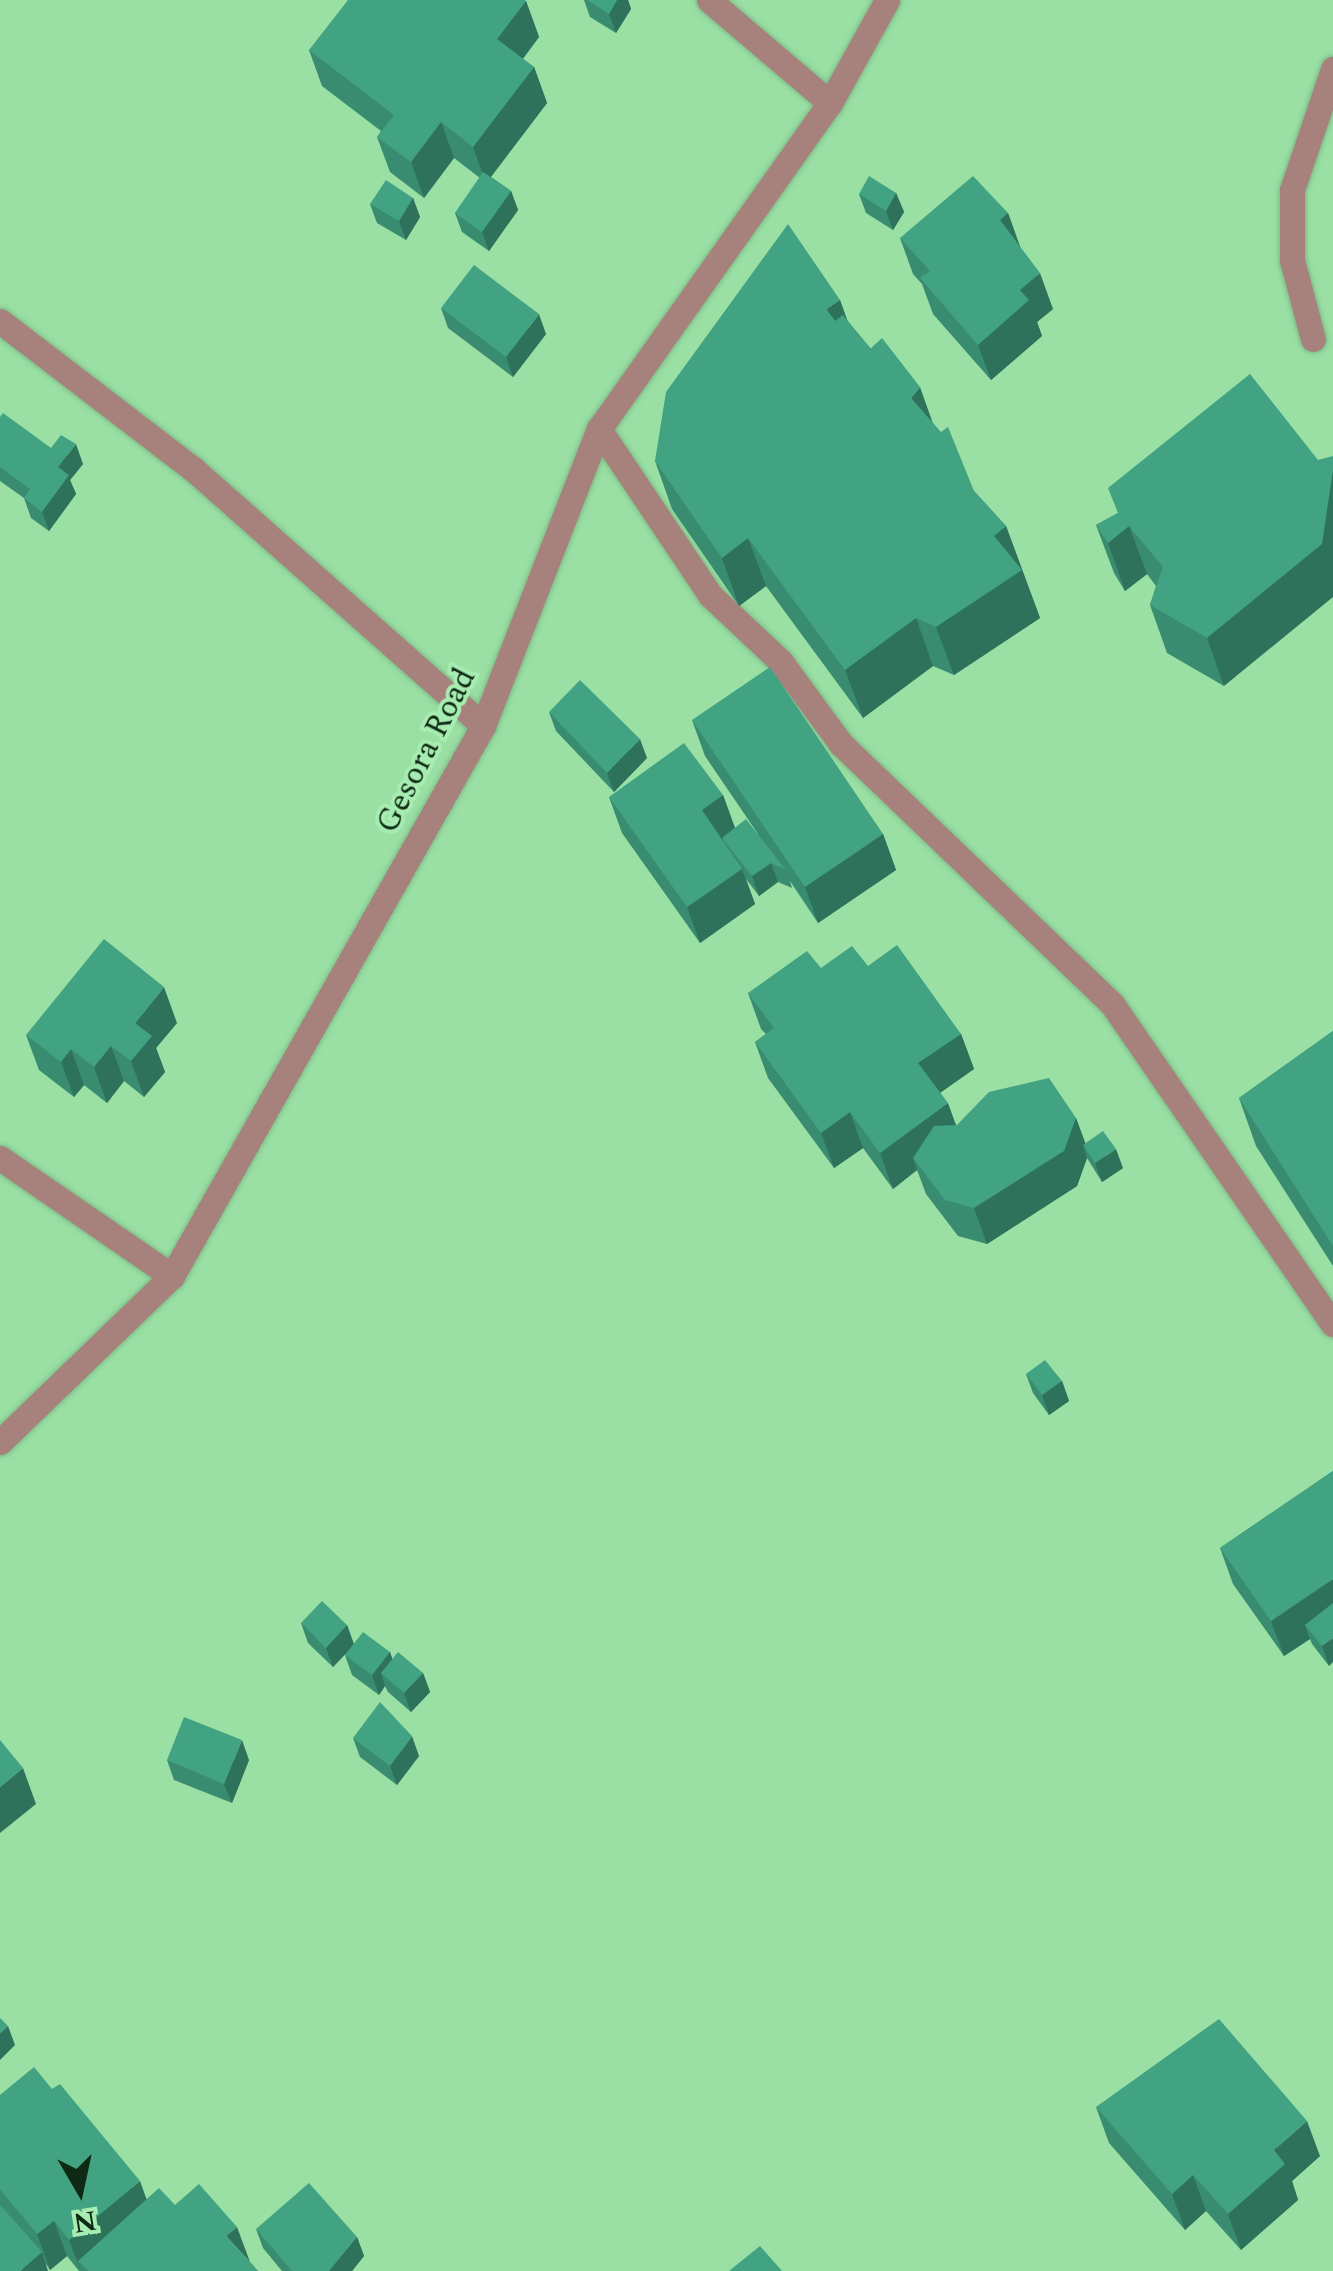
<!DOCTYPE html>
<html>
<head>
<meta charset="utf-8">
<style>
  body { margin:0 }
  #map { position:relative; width:1333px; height:2271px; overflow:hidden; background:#9adfa4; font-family:Spectral,serif }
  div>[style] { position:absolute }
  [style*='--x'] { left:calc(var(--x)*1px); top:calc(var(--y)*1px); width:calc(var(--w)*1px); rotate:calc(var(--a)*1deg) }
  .roads { filter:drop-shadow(0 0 2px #7ebb87) drop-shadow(0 0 2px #7ebb87) }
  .street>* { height:25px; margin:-12.5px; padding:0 12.5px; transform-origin:12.5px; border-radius:12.5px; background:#a7827c }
  .wall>* { inset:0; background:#398c70 }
  .shaded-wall>* { inset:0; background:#2e725b }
  .building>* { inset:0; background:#42a382 }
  span { translate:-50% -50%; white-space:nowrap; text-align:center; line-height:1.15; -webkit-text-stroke:8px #a7ecb0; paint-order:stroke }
  .street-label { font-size:32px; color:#0e2a14 }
  .north { position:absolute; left:30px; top:2141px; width:100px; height:100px; -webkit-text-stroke:8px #a7ecb0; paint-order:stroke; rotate:171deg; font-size:28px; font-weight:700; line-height:40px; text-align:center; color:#0e2a14 }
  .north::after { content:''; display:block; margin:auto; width:35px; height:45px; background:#0e2a14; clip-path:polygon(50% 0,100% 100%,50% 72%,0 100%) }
</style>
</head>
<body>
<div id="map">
  <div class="roads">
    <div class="street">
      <i style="--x:709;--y:0;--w:159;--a:40.4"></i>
      <i style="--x:0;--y:321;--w:243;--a:37.5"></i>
      <i style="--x:193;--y:469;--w:387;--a:41.5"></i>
      <i style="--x:1313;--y:339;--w:82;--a:-104.9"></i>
      <i style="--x:1292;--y:260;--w:70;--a:-90"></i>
      <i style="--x:1292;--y:190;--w:128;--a:-71.3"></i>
      <i style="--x:599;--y:429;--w:200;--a:56.2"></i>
      <i style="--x:710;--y:595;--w:98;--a:43.3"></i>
      <i style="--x:781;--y:662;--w:102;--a:53.8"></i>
      <i style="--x:841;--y:744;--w:376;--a:43.8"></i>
      <i style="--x:1112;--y:1004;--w:389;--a:55.4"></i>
      <i style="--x:0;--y:1158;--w:209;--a:34.5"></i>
      <i style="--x:0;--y:1442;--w:239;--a:-44"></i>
      <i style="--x:172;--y:1276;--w:632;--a:-60.51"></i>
      <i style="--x:483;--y:726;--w:319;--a:-68.7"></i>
      <i style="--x:599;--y:429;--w:400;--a:-54.7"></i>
      <i style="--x:830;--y:103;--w:118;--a:-61"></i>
    </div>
  </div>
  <div class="wall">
    <i style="clip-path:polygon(584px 0,628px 0,631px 9px,616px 33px,590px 17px)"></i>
    <i style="clip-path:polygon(526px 1px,539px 37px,523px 59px,534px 67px,547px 103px,491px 177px,511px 191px,518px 210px,489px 251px,462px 232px,455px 213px,480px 178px,454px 158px,424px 198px,390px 172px,377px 137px,381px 131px,322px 86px,309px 50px)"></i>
    <i style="clip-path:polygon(896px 193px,904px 212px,893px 230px,866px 213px,859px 194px)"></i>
    <i style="clip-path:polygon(413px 198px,420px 217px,406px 240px,377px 223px,370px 204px)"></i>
    <i style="clip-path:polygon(1008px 213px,1019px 245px,1053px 309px,1037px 322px,1042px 336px,991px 380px,933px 314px,922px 284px,913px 274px,900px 238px)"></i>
    <i style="clip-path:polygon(840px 300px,847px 320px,933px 424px,974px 491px,1006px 526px,1040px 618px,954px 675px,933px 666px,863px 718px,766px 586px,739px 606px,672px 509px,655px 461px)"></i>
    <i style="clip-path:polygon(441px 308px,546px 334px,513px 377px,448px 328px)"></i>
    <i style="clip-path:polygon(1250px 374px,1224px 686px,1167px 653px,1150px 605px,1156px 586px,1147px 574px,1125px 591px,1114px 573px,1096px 525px,1118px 513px)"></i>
    <i style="clip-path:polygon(0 417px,51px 448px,83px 464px,70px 480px,76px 494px,49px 531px,31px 518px,24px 498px,0 481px)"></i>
    <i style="clip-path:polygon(549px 712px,647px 758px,614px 792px,556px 731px)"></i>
    <i style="clip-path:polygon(692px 720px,883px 834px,896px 870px,818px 923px,790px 881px,792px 888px,778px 882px,759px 896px,746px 879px,755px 904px,700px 943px,622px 833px,609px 797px,723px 795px,735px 828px,758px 834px,705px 756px)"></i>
    <i style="clip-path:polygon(868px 966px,961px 1034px,974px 1069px,940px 1093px,956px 1125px,1076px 1118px,1085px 1143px,1123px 1168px,1102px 1182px,1087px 1158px,1077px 1186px,987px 1244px,958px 1236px,926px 1194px,917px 1170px,893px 1189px,863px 1148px,834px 1168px,768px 1078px,755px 1042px,766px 1034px,761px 1029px,748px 993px,821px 968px)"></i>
    <i style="clip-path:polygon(177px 1023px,156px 1048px,165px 1072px,144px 1097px,124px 1081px,107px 1103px,84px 1085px,74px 1097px,39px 1070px,26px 1035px)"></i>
    <i style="clip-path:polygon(1333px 1031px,1333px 1266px,1256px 1146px,1239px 1098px)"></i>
    <i style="clip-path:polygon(1026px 1374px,1062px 1381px,1069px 1401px,1049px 1415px,1033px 1393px)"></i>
    <i style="clip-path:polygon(1333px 1471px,1329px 1666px,1312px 1644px,1310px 1639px,1284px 1656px,1233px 1584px,1220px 1548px)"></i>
    <i style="clip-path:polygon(301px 1623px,347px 1625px,354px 1644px,390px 1652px,392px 1659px,423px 1673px,430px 1692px,411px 1712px,388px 1692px,385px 1686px,379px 1695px,352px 1675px,345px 1655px,350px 1649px,333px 1667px,308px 1643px)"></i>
    <i style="clip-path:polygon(353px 1738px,419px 1756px,397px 1785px,360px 1757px)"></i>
    <i style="clip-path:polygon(167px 1760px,249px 1760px,232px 1803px,174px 1780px)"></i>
    <i style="clip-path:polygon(0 2095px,147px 2199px,175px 2205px,250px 2262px,258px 2271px,79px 2271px,67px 2256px,50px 2270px,46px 2264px,0 2271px)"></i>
    <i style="clip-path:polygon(1096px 2107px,1320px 2156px,1292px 2181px,1298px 2200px,1241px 2250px,1206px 2211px,1185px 2230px,1109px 2143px)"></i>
    <i style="clip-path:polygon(256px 2229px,357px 2237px,364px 2256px,352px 2271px,282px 2271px,263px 2248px)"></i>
  </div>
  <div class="shaded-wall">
    <i style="clip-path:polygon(617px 0,628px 0,631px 9px,616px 33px,609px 14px)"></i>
    <i style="clip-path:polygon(526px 1px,539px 37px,510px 75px,497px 39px)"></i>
    <i style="clip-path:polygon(534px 67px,547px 103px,486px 183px,473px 147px)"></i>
    <i style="clip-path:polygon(441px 122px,454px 158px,424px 198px,411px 162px)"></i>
    <i style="clip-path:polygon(511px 191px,518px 210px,489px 251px,482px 232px)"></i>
    <i style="clip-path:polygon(896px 193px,904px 212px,893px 230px,886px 211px)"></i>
    <i style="clip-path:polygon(413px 198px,420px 217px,406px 240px,399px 221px)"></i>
    <i style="clip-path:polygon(1008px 213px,1021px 249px,1000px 220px)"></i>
    <i style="clip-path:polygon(1040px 273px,1053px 309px,1037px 322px,1042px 336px,991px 380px,978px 345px,1020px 290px)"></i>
    <i style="clip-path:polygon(840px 300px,857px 348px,826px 309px)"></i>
    <i style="clip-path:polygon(539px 314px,546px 334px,513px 377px,506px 357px)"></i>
    <i style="clip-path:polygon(920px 387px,937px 435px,911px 398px)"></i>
    <i style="clip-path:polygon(76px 444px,83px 464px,70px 480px,76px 494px,49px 531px,42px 512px,58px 467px)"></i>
    <i style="clip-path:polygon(1333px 470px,1333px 597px,1224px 686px,1207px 638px)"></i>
    <i style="clip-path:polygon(1006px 526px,1040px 618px,954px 675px,936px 627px,994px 536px)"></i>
    <i style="clip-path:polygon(1129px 526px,1147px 574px,1125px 591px,1108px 543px)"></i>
    <i style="clip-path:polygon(748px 538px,766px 586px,739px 606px,722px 558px)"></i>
    <i style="clip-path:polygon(916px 618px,933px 666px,863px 718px,845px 670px)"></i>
    <i style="clip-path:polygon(640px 739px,647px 758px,614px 792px,607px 773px)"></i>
    <i style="clip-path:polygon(723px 795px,736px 831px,715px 846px,702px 810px)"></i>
    <i style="clip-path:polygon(883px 834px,896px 870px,818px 923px,805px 887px)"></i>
    <i style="clip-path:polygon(771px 863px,778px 882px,759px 896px,752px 876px)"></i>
    <i style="clip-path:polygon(742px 869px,755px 904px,700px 943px,687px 907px)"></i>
    <i style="clip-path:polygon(164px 987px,177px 1023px,156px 1048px,165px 1072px,144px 1097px,131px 1061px,135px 1023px)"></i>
    <i style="clip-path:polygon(961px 1034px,974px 1069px,931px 1099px,918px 1063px)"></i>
    <i style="clip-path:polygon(111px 1046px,124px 1081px,107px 1103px,94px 1067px)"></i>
    <i style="clip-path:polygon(71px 1049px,84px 1085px,74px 1097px,61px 1062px)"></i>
    <i style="clip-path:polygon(948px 1103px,961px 1139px,913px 1158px,917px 1170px,893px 1189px,880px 1153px)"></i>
    <i style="clip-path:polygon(850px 1112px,863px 1148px,834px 1168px,821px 1133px)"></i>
    <i style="clip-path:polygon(1076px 1118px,1089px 1153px,1083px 1145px,1087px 1158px,1077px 1186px,987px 1244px,974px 1208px)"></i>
    <i style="clip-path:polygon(1116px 1149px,1123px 1168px,1102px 1182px,1095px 1163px)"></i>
    <i style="clip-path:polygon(1062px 1381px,1069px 1401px,1049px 1415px,1042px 1395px)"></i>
    <i style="clip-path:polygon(1333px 1579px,1333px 1623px,1305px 1625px,1310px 1639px,1284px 1656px,1271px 1621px)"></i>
    <i style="clip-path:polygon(347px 1625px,354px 1645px,333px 1667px,326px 1648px)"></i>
    <i style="clip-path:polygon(1333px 1638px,1333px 1662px,1329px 1666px,1322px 1646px)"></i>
    <i style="clip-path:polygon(390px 1652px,397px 1672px,381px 1673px,385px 1686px,379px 1695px,372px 1675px)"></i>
    <i style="clip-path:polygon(423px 1673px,430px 1692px,411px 1712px,404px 1693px)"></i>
    <i style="clip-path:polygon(412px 1736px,419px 1756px,397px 1785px,390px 1766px)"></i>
    <i style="clip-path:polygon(242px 1740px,249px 1760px,232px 1803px,224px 1784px)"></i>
    <i style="clip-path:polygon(23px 1768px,36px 1804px,0 1833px,0 1787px)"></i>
    <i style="clip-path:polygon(8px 2026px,15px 2045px,0 2060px,0 2033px)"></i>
    <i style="clip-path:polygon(1307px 2121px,1320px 2156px,1292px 2181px,1298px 2200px,1241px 2250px,1228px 2214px,1274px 2150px)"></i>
    <i style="clip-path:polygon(1193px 2175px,1206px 2211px,1185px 2230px,1172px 2194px)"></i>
    <i style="clip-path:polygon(140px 2181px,153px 2217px,78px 2261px,81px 2271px,69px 2240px)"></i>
    <i style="clip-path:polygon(54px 2221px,67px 2256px,50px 2270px,37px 2234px)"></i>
    <i style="clip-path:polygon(237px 2227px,250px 2262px,226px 2236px)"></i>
    <i style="clip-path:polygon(357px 2237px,364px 2256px,352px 2271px,329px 2271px)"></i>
    <i style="clip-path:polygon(42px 2252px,48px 2271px,20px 2271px)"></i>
  </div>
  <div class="building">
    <i style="clip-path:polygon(348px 0,525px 0,526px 1px,497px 39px,534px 67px,473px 147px,441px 122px,411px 162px,377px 137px,394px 115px,309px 50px)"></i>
    <i style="clip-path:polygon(587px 0,617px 0,609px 14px)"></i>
    <i style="clip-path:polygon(483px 172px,511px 191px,482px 232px,455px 213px)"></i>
    <i style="clip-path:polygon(869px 176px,896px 193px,886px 211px,859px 194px)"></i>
    <i style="clip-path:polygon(973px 176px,1008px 213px,1000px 220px,1040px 273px,1020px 290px,1029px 300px,978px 345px,920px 278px,930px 271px,900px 238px)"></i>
    <i style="clip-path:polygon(386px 180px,413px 198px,399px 221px,370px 204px)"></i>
    <i style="clip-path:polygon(788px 224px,840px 300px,826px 309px,835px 321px,843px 315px,870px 349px,882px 338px,920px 387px,911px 398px,941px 432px,948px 427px,974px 491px,1006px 526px,994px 536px,1022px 570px,936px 627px,916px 618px,845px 670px,748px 538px,722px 558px,655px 461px,666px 392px)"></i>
    <i style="clip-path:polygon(474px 265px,539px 314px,506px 357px,441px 308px)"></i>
    <i style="clip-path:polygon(1250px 374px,1318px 460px,1333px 456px,1333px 470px,1322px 544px,1207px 638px,1150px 605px,1163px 567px,1129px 526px,1108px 543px,1096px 525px,1118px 513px,1108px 488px)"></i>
    <i style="clip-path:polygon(3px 413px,51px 448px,61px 435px,76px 444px,58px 467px,69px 475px,42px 512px,24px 498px,30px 489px,0 467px,0 417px)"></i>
    <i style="clip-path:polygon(770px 667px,883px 834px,805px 887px,692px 720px)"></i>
    <i style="clip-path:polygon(580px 680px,640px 739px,607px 773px,549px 712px)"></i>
    <i style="clip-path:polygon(684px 743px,723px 795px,702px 810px,742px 869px,687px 907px,609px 797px)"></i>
    <i style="clip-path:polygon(746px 819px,785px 869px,771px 863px,752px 876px,722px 838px)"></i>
    <i style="clip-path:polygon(104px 939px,164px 987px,135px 1023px,152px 1036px,131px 1061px,111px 1046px,94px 1067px,71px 1049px,61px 1062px,26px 1035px)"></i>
    <i style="clip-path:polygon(897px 945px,961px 1034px,918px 1063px,948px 1103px,880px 1153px,850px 1112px,821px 1133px,755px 1042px,774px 1028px,748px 993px,807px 951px,821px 968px,852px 946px,868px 966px)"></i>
    <i style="clip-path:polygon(1333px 1031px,1333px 1246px,1239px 1098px)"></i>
    <i style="clip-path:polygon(1049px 1078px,1076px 1118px,1064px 1151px,974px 1208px,945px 1200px,913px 1158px,934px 1126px,957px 1125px,989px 1092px)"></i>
    <i style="clip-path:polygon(1103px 1131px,1116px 1149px,1095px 1163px,1083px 1145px)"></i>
    <i style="clip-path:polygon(1045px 1360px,1062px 1381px,1042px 1395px,1026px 1374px)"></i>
    <i style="clip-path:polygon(1333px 1471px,1333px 1579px,1271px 1621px,1220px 1548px)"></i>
    <i style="clip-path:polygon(322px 1601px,347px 1625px,326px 1648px,301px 1623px)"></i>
    <i style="clip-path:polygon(1333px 1603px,1333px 1638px,1322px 1646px,1305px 1625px)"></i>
    <i style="clip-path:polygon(363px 1632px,390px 1652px,372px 1675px,345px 1655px)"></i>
    <i style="clip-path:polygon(398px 1652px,423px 1673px,404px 1693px,381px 1673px)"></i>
    <i style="clip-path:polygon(380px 1702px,412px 1736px,390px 1766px,353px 1738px)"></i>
    <i style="clip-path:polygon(184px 1717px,242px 1740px,224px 1784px,167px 1760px)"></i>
    <i style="clip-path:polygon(0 1740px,23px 1768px,0 1787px)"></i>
    <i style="clip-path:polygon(0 2018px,8px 2026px,0 2033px)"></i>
    <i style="clip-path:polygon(1219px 2019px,1307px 2121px,1274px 2150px,1285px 2164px,1228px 2214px,1193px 2175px,1172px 2194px,1096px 2107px)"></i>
    <i style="clip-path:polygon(34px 2067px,52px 2089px,60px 2084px,140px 2181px,69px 2240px,54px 2221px,37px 2234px,0 2189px,0 2095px)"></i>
    <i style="clip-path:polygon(309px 2183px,357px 2237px,329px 2271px,292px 2271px,256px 2229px)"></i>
    <i style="clip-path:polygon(199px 2184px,237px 2227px,226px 2236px,258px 2271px,89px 2271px,78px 2261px,159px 2188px,175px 2205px)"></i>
    <i style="clip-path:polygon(0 2205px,42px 2252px,20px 2271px,0 2271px)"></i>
    <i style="clip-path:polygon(760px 2246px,782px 2271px,729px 2271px)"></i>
  </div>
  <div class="street-label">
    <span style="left:427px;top:751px;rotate:-63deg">Gesora Road</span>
  </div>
  <div class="north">N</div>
</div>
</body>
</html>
